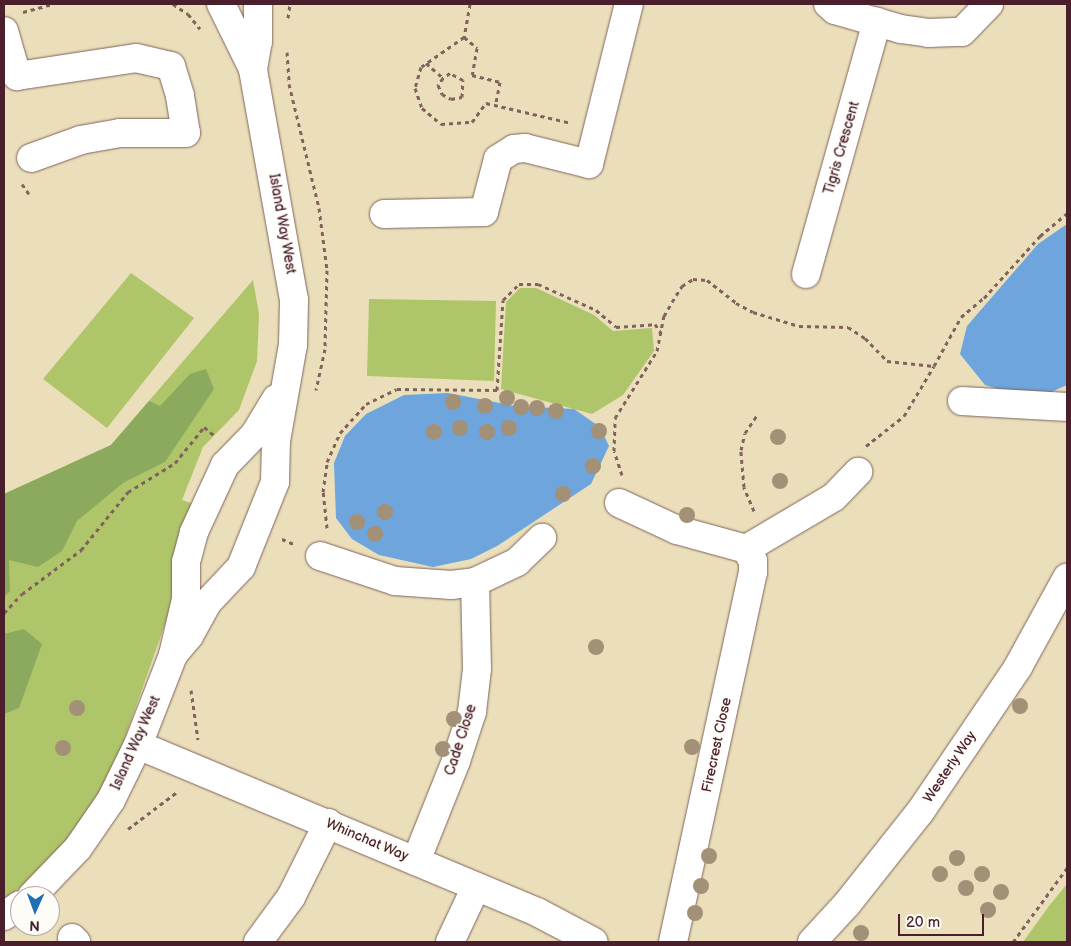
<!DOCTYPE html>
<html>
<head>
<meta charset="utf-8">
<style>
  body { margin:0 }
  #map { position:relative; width:1071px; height:946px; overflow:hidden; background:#eadfba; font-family:"Balsamiq Sans",sans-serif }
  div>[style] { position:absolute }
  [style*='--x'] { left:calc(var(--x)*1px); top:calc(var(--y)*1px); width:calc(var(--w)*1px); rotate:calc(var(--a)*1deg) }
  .green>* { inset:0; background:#afc569 }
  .forest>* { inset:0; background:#8baa5d }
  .water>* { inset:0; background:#6da5dc }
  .path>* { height:3px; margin-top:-1.5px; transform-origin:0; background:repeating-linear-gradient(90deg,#82625d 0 4px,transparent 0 8px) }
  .roads { filter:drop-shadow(0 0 1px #82625d) drop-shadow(0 0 1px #82625d) }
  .minor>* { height:28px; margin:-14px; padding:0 14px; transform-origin:14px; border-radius:14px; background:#fff }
  .trees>* { width:16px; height:16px; margin:-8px; border-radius:50%; background:#a29176 }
  span { translate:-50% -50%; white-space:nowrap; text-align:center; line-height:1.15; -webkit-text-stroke:4px #fdfcf7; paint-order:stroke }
  .street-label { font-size:14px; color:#4a1f2b }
  .frame { position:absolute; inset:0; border:5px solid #4a1f2b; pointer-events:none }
  .north { position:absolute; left:10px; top:886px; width:50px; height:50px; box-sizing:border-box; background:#fdfcf7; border:1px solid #b5a4a5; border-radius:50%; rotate:182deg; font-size:14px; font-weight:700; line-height:20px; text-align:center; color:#4a1f2b }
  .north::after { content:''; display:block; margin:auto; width:18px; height:22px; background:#1f6fb2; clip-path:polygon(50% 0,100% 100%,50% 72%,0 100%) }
  .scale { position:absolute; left:898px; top:914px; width:86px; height:22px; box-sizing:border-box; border:2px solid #4a1f2b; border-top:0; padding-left:6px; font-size:15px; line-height:18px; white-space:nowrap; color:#4a1f2b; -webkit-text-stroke:4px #fdfcf7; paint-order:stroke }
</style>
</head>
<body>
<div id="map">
  <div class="green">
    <i style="clip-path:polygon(131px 273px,194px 318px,107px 428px,43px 379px)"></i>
    <i style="clip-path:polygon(253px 280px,259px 314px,257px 361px,239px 410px,203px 447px,182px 500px,197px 505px,177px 560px,170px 610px,105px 794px,44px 869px,4px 900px,4px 494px,111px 445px)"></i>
    <i style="clip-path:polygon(520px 288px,536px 288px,594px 315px,613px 331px,652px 328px,654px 351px,623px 395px,592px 414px,501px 389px,506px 302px)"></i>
    <i style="clip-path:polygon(369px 299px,496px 301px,494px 381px,367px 376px)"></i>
    <i style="clip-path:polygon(1067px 884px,1067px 942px,1023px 942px,1049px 906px)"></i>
  </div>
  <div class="forest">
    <i style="clip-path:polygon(206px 369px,214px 389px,165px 462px,123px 483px,77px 521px,62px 551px,38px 567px,9px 560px,10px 591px,4px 597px,4px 494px,111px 445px,149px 401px,160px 406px,190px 374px)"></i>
    <i style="clip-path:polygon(24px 629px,42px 644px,19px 708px,4px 714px,4px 634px)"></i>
  </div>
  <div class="water">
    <i style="clip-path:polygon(1067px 224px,1067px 385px,1049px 393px,1005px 391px,985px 385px,960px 354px,967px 326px,1038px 244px)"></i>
    <i style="clip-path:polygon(448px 393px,515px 406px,574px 409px,600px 427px,609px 446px,591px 484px,497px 546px,471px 559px,433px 567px,379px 555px,352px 539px,336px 518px,334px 463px,345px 436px,366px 414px,404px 395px)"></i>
  </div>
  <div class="path">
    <i style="--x:173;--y:4;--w:18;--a:34"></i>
    <i style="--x:188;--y:14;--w:19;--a:51"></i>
    <i style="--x:470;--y:4;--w:34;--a:100"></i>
    <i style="--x:464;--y:37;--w:52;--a:145.1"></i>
    <i style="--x:421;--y:67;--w:22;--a:106"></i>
    <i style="--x:415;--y:88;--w:21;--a:71"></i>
    <i style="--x:422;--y:108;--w:25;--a:40"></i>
    <i style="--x:441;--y:124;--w:31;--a:-4"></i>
    <i style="--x:472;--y:122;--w:24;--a:-54"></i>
    <i style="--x:486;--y:103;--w:87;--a:13.2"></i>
    <i style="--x:23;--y:12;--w:30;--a:-15"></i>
    <i style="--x:288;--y:18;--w:14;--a:-82"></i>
    <i style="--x:464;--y:37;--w:17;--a:40"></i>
    <i style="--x:477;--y:48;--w:27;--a:100"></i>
    <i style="--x:472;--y:75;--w:29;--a:14"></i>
    <i style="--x:500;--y:82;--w:21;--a:101"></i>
    <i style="--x:287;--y:52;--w:32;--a:86"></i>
    <i style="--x:289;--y:84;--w:128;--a:76.4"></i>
    <i style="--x:319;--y:208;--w:63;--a:82.6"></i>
    <i style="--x:327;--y:270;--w:79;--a:91.5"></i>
    <i style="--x:325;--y:349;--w:42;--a:102.4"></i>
    <i style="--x:426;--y:63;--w:23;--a:41"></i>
    <i style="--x:443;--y:78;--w:9;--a:126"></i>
    <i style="--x:438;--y:85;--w:10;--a:66"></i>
    <i style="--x:442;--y:94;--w:10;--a:29"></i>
    <i style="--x:451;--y:99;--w:11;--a:-10"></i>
    <i style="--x:462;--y:97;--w:17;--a:-87"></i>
    <i style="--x:463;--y:80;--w:15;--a:-152"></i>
    <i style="--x:450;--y:73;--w:9;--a:144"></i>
    <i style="--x:22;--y:184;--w:12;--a:55"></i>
    <i style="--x:866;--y:446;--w:48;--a:-38.3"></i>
    <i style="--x:904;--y:416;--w:58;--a:-59"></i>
    <i style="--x:622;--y:475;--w:25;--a:-108"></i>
    <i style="--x:614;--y:451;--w:33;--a:-88"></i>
    <i style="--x:615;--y:418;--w:79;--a:-57.9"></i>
    <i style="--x:657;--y:351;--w:36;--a:-79"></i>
    <i style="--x:664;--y:316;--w:16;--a:-60"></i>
    <i style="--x:672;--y:302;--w:19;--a:-58"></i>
    <i style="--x:682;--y:286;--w:13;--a:-32"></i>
    <i style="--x:693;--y:279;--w:14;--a:4"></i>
    <i style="--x:707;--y:280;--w:37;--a:38"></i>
    <i style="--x:736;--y:303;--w:19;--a:28"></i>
    <i style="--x:753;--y:312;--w:48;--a:16.9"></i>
    <i style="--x:799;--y:326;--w:49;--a:1.2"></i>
    <i style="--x:848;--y:327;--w:20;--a:33"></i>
    <i style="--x:865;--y:338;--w:32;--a:46"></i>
    <i style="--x:887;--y:361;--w:47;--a:6.1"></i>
    <i style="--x:934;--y:366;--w:56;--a:-61.1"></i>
    <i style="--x:961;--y:317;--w:30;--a:-40"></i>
    <i style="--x:984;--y:298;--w:84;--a:-47.9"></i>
    <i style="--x:1040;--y:236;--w:35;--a:-40"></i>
    <i style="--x:754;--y:511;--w:26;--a:-113"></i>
    <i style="--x:744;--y:487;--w:37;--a:-95"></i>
    <i style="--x:741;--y:450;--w:17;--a:-77"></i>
    <i style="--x:745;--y:433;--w:22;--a:-56"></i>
    <i style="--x:327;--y:528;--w:36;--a:-96"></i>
    <i style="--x:323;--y:492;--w:30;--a:-82"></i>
    <i style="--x:327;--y:462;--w:32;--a:-66"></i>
    <i style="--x:340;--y:433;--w:39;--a:-48"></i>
    <i style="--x:366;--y:404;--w:34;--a:-26"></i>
    <i style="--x:397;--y:389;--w:100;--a:0.6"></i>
    <i style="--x:497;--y:390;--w:90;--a:-86.2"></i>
    <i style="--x:503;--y:300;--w:23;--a:-45"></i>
    <i style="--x:519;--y:284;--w:19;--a:0"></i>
    <i style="--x:538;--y:284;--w:64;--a:24.1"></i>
    <i style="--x:596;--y:310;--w:26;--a:40"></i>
    <i style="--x:616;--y:327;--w:39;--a:-4"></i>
    <i style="--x:655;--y:324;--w:11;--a:56"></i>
    <i style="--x:282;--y:539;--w:13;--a:23"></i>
    <i style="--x:4;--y:613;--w:26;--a:-47"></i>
    <i style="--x:22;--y:594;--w:74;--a:-36.7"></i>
    <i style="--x:81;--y:550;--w:75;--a:-51"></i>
    <i style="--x:128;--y:492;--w:55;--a:-31.7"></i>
    <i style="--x:175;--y:463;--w:46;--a:-51.1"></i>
    <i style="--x:204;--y:427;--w:14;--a:39"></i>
    <i style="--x:191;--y:690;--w:50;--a:82"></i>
    <i style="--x:128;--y:829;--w:61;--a:-37.1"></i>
    <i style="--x:1013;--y:942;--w:92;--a:-53.9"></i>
  </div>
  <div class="roads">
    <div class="minor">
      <i style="--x:221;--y:4;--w:72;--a:63.8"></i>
      <i style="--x:828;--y:4;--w:9;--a:41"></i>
      <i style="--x:835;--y:10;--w:69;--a:16.1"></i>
      <i style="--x:901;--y:29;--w:27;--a:8"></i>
      <i style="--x:928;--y:33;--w:34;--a:-2"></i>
      <i style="--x:962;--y:32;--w:39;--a:-46"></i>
      <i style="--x:4;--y:31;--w:47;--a:73.9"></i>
      <i style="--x:17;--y:76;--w:120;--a:-8.6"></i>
      <i style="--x:136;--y:58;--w:36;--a:13"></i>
      <i style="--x:171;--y:66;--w:31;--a:73"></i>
      <i style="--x:180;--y:96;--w:37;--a:81"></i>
      <i style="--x:186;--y:133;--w:66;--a:180"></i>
      <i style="--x:120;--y:133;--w:40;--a:170"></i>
      <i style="--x:81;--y:140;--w:53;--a:160.2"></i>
      <i style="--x:384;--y:214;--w:100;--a:-1.1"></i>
      <i style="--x:484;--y:212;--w:55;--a:-75.2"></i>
      <i style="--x:498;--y:159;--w:19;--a:-32"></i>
      <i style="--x:514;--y:149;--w:11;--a:-5"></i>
      <i style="--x:525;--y:148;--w:66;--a:14"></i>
      <i style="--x:589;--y:164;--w:165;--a:-76"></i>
      <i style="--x:806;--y:274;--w:262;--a:-74.3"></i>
      <i style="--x:962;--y:401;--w:105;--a:3.3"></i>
      <i style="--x:619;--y:503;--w:64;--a:25"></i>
      <i style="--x:677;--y:530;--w:72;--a:15.4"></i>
      <i style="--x:320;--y:556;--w:79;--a:18.4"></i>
      <i style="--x:395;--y:581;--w:56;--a:4.1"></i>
      <i style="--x:451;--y:585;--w:24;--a:-7"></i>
      <i style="--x:173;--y:655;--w:25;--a:-50"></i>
      <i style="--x:189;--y:636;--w:38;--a:-61"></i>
      <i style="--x:207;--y:603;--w:50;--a:-46.6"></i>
      <i style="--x:241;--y:567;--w:92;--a:-68.2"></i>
      <i style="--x:275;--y:482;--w:41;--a:-88.6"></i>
      <i style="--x:276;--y:441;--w:97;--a:-80"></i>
      <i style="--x:293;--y:345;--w:45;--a:-88.7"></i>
      <i style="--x:294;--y:300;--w:235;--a:-100.1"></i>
      <i style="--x:253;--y:69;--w:27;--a:-80"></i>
      <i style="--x:258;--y:42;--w:38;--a:-90"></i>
      <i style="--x:138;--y:745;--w:433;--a:22.7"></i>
      <i style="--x:537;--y:912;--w:64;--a:27.8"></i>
      <i style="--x:416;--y:861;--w:108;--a:-68.2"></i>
      <i style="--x:456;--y:761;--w:52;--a:-71.9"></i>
      <i style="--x:472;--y:712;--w:43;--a:-83.4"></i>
      <i style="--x:477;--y:669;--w:87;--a:-91.3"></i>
      <i style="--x:475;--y:582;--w:47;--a:-25.5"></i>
      <i style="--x:517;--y:562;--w:35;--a:-44"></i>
      <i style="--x:32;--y:896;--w:66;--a:-46.2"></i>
      <i style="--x:78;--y:848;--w:58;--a:-55.5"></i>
      <i style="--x:111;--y:800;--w:61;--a:-63.9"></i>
      <i style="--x:138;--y:745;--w:97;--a:-68.7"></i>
      <i style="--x:173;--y:655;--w:57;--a:-76.9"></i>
      <i style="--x:186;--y:599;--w:37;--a:-90"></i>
      <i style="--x:186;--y:562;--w:31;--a:-75"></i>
      <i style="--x:194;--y:532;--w:74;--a:-65.2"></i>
      <i style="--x:225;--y:465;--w:43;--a:-45.9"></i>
      <i style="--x:255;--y:434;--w:41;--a:-59"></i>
      <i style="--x:4;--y:916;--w:19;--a:-35"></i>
      <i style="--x:72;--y:938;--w:6;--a:45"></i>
      <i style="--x:258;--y:942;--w:56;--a:-53.7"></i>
      <i style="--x:291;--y:897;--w:83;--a:-63.4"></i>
      <i style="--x:450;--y:942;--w:61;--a:-64.7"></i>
      <i style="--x:673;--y:942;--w:379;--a:-77.8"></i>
      <i style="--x:753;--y:572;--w:11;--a:-90"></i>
      <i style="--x:753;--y:561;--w:14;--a:-120"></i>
      <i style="--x:746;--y:549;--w:102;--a:-30.6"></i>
      <i style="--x:834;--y:497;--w:35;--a:-46"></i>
      <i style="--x:812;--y:942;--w:52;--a:-47.4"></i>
      <i style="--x:847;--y:904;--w:117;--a:-51.6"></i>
      <i style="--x:920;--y:812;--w:175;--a:-55.9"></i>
      <i style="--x:1018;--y:667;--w:102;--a:-61.2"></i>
    </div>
  </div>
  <div class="trees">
    <i style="left:507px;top:398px"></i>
    <i style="left:453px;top:402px"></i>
    <i style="left:485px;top:406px"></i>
    <i style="left:521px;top:407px"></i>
    <i style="left:537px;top:408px"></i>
    <i style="left:556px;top:411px"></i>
    <i style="left:460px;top:428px"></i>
    <i style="left:509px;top:428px"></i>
    <i style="left:599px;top:431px"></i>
    <i style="left:434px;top:432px"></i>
    <i style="left:487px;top:432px"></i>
    <i style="left:778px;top:437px"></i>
    <i style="left:593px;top:466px"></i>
    <i style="left:780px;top:481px"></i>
    <i style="left:563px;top:494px"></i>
    <i style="left:385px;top:512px"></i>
    <i style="left:687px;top:515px"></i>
    <i style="left:357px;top:522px"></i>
    <i style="left:375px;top:534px"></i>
    <i style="left:596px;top:647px"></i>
    <i style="left:1020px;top:706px"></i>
    <i style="left:77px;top:708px"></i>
    <i style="left:454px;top:719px"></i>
    <i style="left:692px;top:747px"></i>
    <i style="left:63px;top:748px"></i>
    <i style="left:443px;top:749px"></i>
    <i style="left:709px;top:856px"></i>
    <i style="left:957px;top:858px"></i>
    <i style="left:940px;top:874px"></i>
    <i style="left:982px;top:874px"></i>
    <i style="left:701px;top:886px"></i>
    <i style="left:966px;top:888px"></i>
    <i style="left:1001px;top:892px"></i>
    <i style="left:988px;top:910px"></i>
    <i style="left:695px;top:913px"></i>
    <i style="left:861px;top:933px"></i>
  </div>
  <div class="street-label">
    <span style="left:842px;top:148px;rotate:-74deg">Tigris Crescent</span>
    <span style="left:282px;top:224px;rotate:80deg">Island Way West</span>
    <span style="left:461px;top:740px;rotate:-72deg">Cade Close</span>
    <span style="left:136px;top:743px;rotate:-66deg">Island Way West</span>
    <span style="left:717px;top:745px;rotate:-78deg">Firecrest Close</span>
    <span style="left:950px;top:767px;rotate:-56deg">Westerly Way</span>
    <span style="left:367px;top:840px;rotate:23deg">Whinchat Way</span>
  </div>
  <div class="frame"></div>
  <div class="north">N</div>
  <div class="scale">20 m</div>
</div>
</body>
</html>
